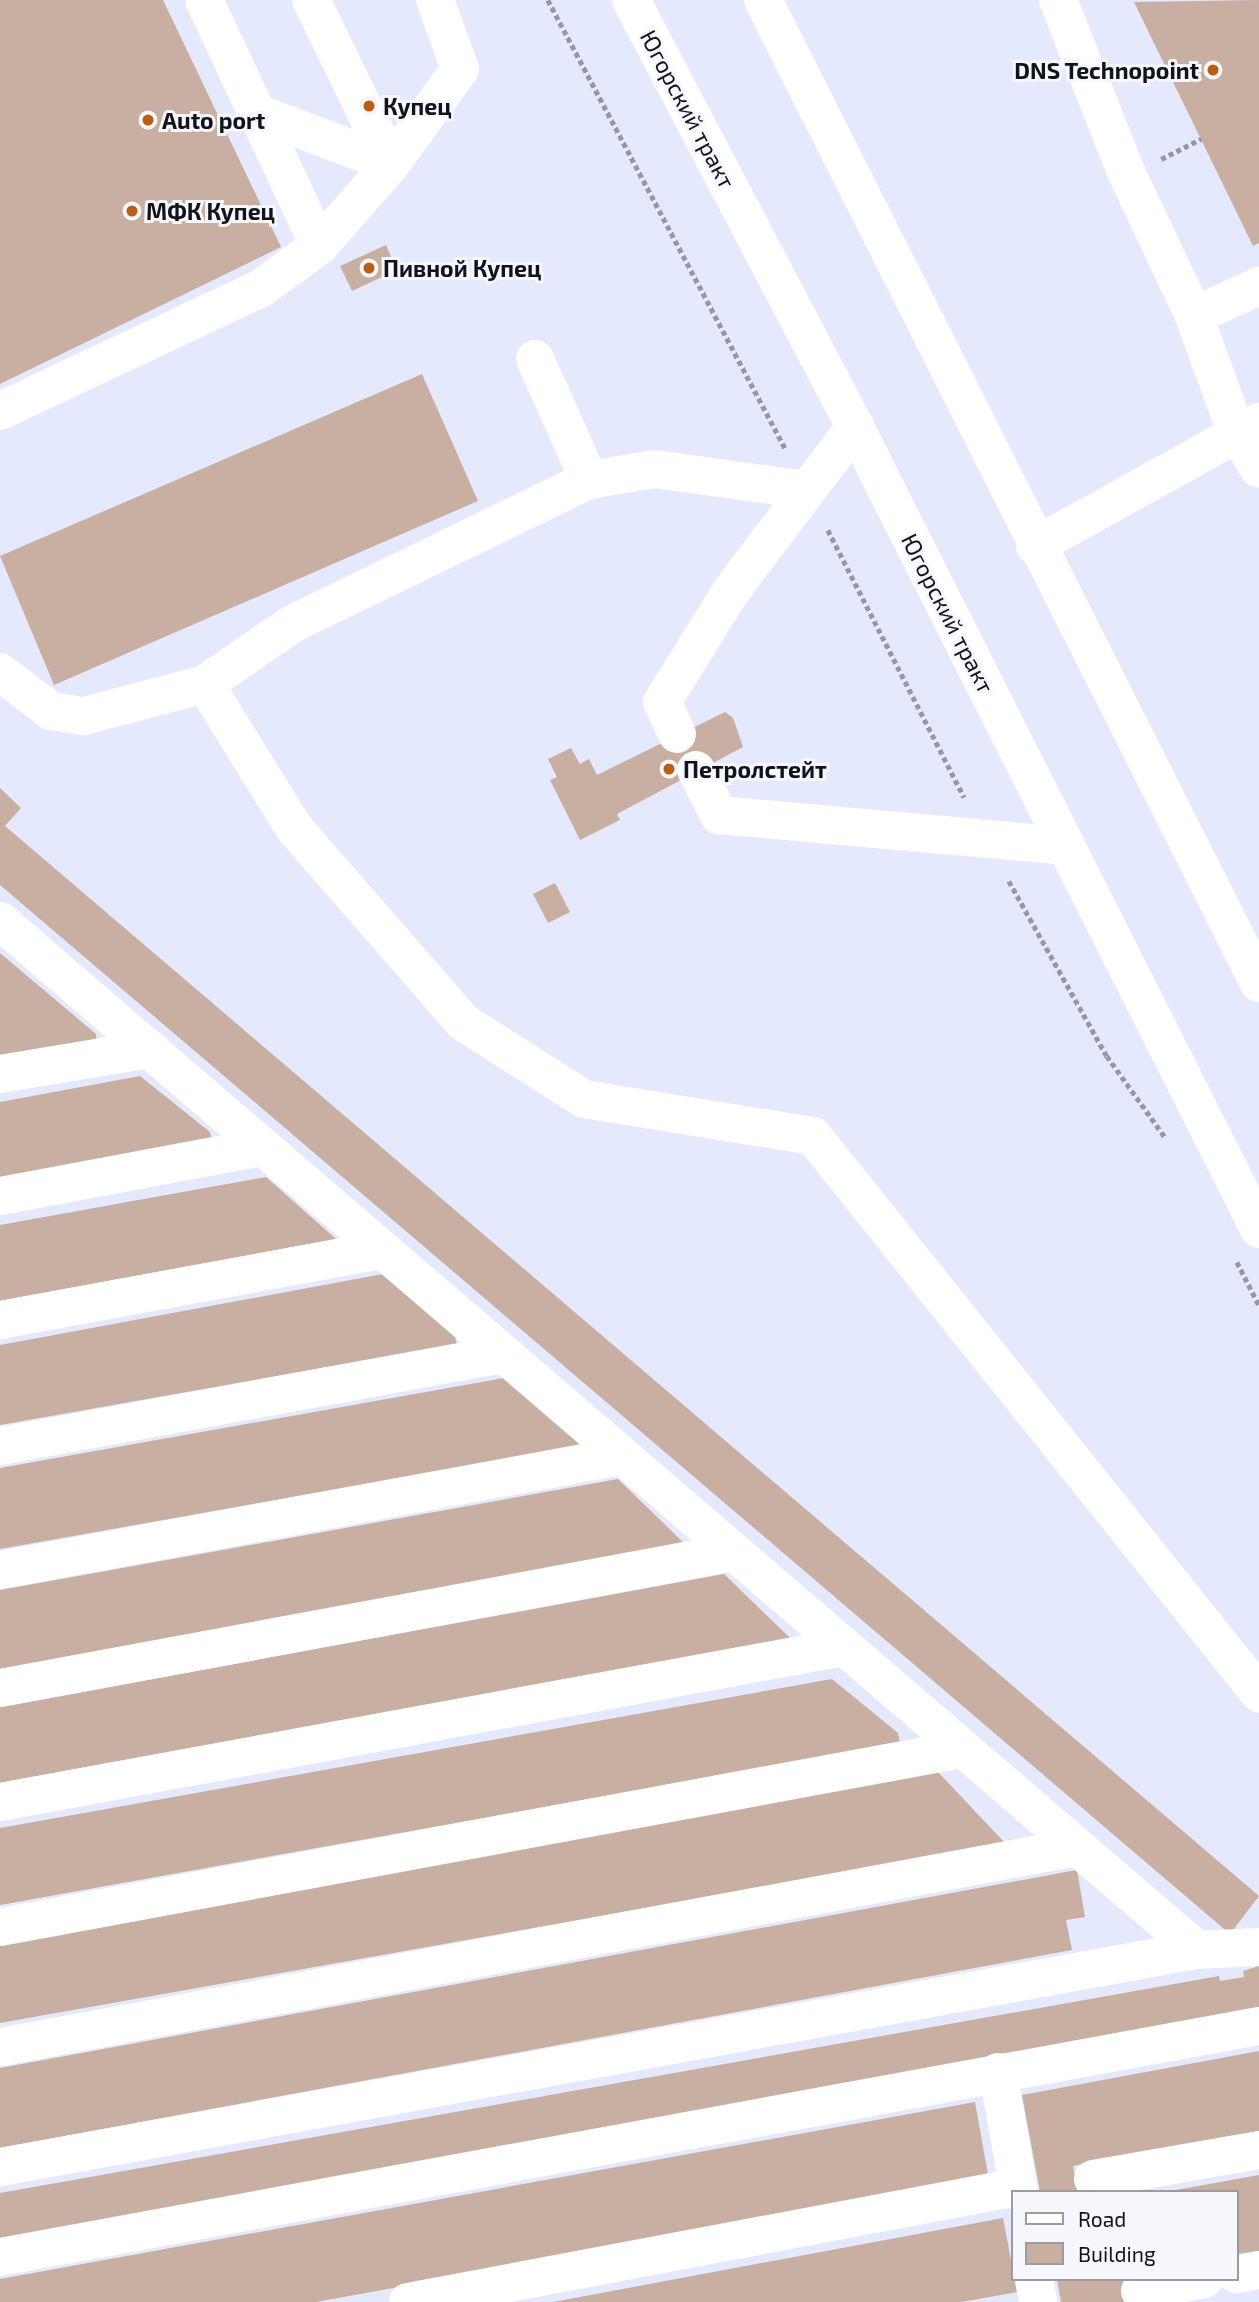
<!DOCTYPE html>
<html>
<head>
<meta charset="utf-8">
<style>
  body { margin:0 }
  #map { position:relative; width:1259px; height:2302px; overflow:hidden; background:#e4e9fd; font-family:"Exo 2",sans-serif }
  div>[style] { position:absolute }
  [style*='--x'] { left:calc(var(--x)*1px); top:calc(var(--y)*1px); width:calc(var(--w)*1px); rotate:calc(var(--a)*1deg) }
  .building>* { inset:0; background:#c8afa1 }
  .path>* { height:4.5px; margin-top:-2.25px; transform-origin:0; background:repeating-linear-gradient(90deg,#9397a7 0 5px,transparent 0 8.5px) }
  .minor>* { height:38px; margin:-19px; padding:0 19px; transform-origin:19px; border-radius:19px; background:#fff }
  .major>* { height:38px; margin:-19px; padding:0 19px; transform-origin:19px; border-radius:19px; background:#fff }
  .dots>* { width:19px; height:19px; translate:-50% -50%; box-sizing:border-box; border:4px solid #f6f7fc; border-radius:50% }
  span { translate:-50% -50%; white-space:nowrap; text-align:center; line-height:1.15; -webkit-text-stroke:6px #f6f7fc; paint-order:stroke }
  .poi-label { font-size:23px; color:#11131b; font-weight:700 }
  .right { translate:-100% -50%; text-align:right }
  .left { translate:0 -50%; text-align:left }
  .street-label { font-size:23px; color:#11131b }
  .legend { position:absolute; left:1011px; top:2190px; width:228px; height:91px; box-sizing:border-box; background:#f6f7fc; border:2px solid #9a9ca2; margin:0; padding:9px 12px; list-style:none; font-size:21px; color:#11131b }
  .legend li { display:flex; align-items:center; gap:14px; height:35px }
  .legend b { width:35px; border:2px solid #9a9ca2 }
</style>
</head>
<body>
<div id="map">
  <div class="building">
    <i style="clip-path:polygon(0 0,163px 0,281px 247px,0 384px)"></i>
    <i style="clip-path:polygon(1259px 0,1259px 243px,1253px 246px,1134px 2px)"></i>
    <i style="clip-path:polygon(386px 245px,397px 270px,352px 291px,340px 266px)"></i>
    <i style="clip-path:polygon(422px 374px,478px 501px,54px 685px,0 556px)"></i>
    <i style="clip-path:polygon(725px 712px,733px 718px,743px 747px,617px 814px,620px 820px,580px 840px,550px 780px,557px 777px,548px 759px,571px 748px,580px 764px,589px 759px,597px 775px)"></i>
    <i style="clip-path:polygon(0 788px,21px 808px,5px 826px,1259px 1896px,1230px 1934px,0 885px)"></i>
    <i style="clip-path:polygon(555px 883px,570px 912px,548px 923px,533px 894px)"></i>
    <i style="clip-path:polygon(0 953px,96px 1034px,97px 1049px,0 1061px)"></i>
    <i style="clip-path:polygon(140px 1076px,210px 1132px,214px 1146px,0 1184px,0 1102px)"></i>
    <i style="clip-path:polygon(266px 1177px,336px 1239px,0 1301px,0 1225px)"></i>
    <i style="clip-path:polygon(383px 1274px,453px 1331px,457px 1344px,0 1425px,0 1345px)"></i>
    <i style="clip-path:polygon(504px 1378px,586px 1445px,0 1549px,0 1468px)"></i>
    <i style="clip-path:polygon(618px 1479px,688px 1547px,0 1669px,0 1590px)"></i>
    <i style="clip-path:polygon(724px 1574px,790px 1638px,0 1783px,0 1707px)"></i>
    <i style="clip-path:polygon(832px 1679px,898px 1733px,900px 1743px,0 1905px,0 1828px)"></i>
    <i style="clip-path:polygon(938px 1772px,1006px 1844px,0 2023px,0 1944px)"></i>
    <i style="clip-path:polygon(1077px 1870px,1085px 1917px,1066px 1920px,1072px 1950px,0 2148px,0 2068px)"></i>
    <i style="clip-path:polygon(1259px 1966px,1259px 2014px,0 2240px,0 2193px,1219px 1976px,1220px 1981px,1244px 1977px,1243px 1971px)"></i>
    <i style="clip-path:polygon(1259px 2051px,1259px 2131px,1073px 2166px,1078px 2192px,1040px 2192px,1022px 2095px)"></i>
    <i style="clip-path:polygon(975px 2102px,989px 2180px,316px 2302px,0 2302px,0 2279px)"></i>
    <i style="clip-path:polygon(1259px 2175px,1259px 2252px,1236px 2257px,1236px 2192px,1176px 2190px)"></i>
    <i style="clip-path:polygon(1003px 2218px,1017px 2292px,962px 2302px,553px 2302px)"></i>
    <i style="clip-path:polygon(1057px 2279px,1127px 2279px,1131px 2302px,1061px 2302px)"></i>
  </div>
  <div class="path">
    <i style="--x:548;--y:0;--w:507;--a:62.12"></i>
    <i style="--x:1161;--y:159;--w:45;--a:-26.6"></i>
    <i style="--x:828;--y:530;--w:300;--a:63"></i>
    <i style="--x:1009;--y:881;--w:201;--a:60.8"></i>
    <i style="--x:1107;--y:1056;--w:100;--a:54.4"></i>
    <i style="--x:1237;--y:1262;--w:48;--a:62.9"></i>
  </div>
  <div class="minor">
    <i style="--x:204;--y:0;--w:272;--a:64.9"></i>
    <i style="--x:1058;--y:0;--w:187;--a:68.4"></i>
    <i style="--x:1127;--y:174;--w:157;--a:64.7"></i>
    <i style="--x:1194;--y:316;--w:126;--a:70"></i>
    <i style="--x:1237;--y:434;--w:41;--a:57.8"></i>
    <i style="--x:257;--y:113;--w:143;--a:20.8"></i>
    <i style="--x:391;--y:164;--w:117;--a:-54"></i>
    <i style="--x:460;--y:69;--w:73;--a:-109.9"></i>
    <i style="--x:1194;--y:316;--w:72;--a:-24.8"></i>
    <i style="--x:535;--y:359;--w:133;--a:65.9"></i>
    <i style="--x:0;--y:411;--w:289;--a:-25.2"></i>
    <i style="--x:261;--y:288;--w:72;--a:-35.9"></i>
    <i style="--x:319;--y:246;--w:109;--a:-48.7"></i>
    <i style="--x:391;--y:164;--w:182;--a:-116"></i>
    <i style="--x:1035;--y:546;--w:256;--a:-29"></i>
    <i style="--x:0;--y:672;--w:64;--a:37.4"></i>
    <i style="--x:51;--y:711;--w:33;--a:9"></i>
    <i style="--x:84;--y:716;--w:125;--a:-14.8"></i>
    <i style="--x:205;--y:684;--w:106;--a:-34.6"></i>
    <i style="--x:292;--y:624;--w:330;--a:-25.9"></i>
    <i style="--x:589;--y:480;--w:67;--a:-9.5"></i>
    <i style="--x:655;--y:469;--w:153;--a:7.9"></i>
    <i style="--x:205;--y:684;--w:169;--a:58.3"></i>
    <i style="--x:294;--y:828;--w:257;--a:48.9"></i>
    <i style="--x:463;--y:1022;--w:143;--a:32.5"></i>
    <i style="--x:584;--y:1099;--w:232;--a:9.2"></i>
    <i style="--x:813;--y:1136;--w:714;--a:51.32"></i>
    <i style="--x:677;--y:734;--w:35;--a:-115"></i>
    <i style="--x:662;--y:702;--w:131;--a:-58.1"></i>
    <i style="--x:731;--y:591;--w:206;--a:-52.9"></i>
    <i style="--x:696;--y:770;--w:51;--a:62.9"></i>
    <i style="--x:719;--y:815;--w:348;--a:5.1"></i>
    <i style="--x:0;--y:921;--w:1578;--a:40.68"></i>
    <i style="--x:0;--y:1074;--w:152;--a:-9.5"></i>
    <i style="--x:0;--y:1196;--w:268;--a:-10.6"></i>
    <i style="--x:0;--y:1320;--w:389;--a:-10.4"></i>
    <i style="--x:0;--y:1446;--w:511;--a:-10.36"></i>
    <i style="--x:0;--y:1570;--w:632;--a:-10.39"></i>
    <i style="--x:0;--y:1688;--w:746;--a:-10.5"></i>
    <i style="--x:0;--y:1802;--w:858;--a:-10.41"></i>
    <i style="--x:0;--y:1927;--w:978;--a:-10.48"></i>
    <i style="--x:0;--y:2047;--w:1095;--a:-10.52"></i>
    <i style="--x:998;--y:2072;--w:122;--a:80.1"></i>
    <i style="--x:0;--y:2167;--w:1217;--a:-10.28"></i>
    <i style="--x:1197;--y:1950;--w:62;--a:-2.8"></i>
    <i style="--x:1093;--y:2179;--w:169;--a:-9.9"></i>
    <i style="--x:0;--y:2257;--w:1280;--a:-10.4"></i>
    <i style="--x:1236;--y:2274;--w:23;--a:-10"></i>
    <i style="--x:1034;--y:2279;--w:23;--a:80"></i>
    <i style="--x:1140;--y:2291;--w:65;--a:-10.6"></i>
    <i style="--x:408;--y:2302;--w:621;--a:-10.68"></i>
  </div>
  <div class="major">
    <i style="--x:631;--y:0;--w:482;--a:62.3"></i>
    <i style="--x:855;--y:427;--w:898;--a:63.26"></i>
    <i style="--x:763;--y:0;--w:1101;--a:63.23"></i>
  </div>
  <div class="dots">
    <i style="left:1213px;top:70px;background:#bc5e11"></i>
    <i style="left:369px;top:106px;background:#bc5e11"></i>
    <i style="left:148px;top:120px;background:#bc5e11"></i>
    <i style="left:132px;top:211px;background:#bc5e11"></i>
    <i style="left:369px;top:268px;background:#bc5e11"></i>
    <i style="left:669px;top:769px;background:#bc5e11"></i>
  </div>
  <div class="poi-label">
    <span class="right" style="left:1199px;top:70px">DNS Technopoint</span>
    <span class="left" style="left:383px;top:106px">Купец</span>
    <span class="left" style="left:162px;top:120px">Auto port</span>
    <span class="left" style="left:146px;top:211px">МФК Купец</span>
    <span class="left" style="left:383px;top:268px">Пивной Купец</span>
    <span class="left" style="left:683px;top:769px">Петролстейт</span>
  </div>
  <div class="street-label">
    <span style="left:688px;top:109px;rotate:62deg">Югорский тракт</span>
    <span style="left:948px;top:613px;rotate:63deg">Югорский тракт</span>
  </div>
  <ul class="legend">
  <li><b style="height:9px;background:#fff"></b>Road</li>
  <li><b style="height:19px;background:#c8afa1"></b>Building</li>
  </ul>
</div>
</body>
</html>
